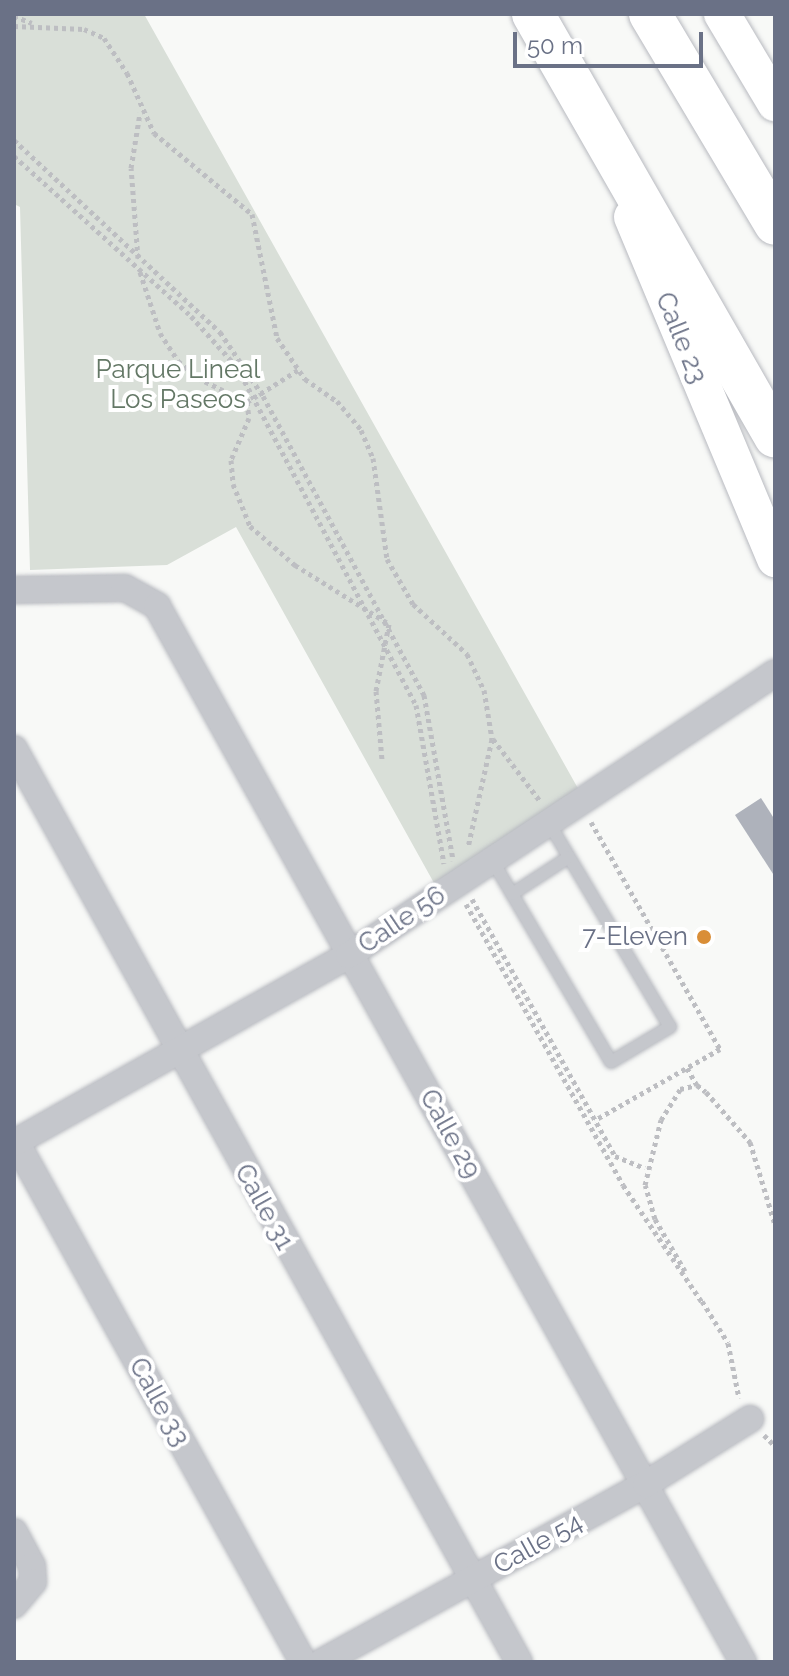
<!DOCTYPE html>
<html>
<head>
<meta charset="utf-8">
<style>
  body { margin:0 }
  #map { position:relative; width:789px; height:1676px; overflow:hidden; background:#f8f9f7; font-family:Raleway,sans-serif }
  div>[style] { position:absolute }
  [style*='--x'] { left:calc(var(--x)*1px); top:calc(var(--y)*1px); width:calc(var(--w)*1px); rotate:calc(var(--a)*1deg) }
  .green>* { inset:0; background:#d9dfd8 }
  .building>* { inset:0; background:#aeb2bb }
  .path>* { height:5px; margin-top:-2.5px; transform-origin:0; background:repeating-linear-gradient(90deg,#bdbec2 0 4px,transparent 0 8px) }
  .roads { filter:drop-shadow(0 0 2px #b8bac0) drop-shadow(0 0 2px #b8bac0) }
  .service>* { height:12px; margin:-6px; padding:0 6px; transform-origin:6px; border-radius:6px; background:#c5c7cc }
  .minor>* { height:26px; margin:-13px; padding:0 13px; transform-origin:13px; border-radius:13px; background:#c5c7cc }
  .secondary>* { height:36px; margin:-18px; padding:0 18px; transform-origin:18px; border-radius:18px; background:#fff }
  .trunk>* { height:42px; margin:-21px; padding:0 21px; transform-origin:21px; border-radius:21px; background:#fff }
  .dots>* { width:22px; height:22px; translate:-50% -50%; box-sizing:border-box; border:4px solid #fff; border-radius:50% }
  span { translate:-50% -50%; white-space:nowrap; text-align:center; line-height:1.15; -webkit-text-stroke:8px #fff; paint-order:stroke }
  .street-label { font-size:26px; color:#6a7186 }
  .park-label { font-size:26px; color:#647866 }
  .poi-label { font-size:26px; color:#6a7186 }
  .right { translate:-100% -50%; text-align:right }
  .frame { position:absolute; inset:0; border:16px solid #6a7186; pointer-events:none }
  .scale { position:absolute; left:513px; top:32px; width:190px; height:36px; box-sizing:border-box; border:4px solid #6a7186; border-top:0; padding-left:10px; font-size:24px; line-height:28px; white-space:nowrap; color:#6a7186; -webkit-text-stroke:6px #fff; paint-order:stroke }
</style>
</head>
<body>
<div id="map">
  <div class="green">
    <i style="clip-path:polygon(14px 14px,144px 14px,580px 792px,434px 883px,236px 527px,167px 565px,30px 570px,20px 207px,14px 204px)"></i>
  </div>
  <div class="building">
    <i style="clip-path:polygon(761px 798px,775px 820px,775px 877px,735px 815px)"></i>
  </div>
  <div class="path">
    <i style="--x:14;--y:16;--w:19;--a:21"></i>
    <i style="--x:14;--y:26;--w:70;--a:2.5"></i>
    <i style="--x:84;--y:29;--w:22;--a:24"></i>
    <i style="--x:104;--y:38;--w:42;--a:56.7"></i>
    <i style="--x:127;--y:73;--w:66;--a:65.8"></i>
    <i style="--x:154;--y:133;--w:127;--a:39.6"></i>
    <i style="--x:252;--y:214;--w:126;--a:78.6"></i>
    <i style="--x:277;--y:338;--w:50;--a:55.7"></i>
    <i style="--x:305;--y:379;--w:39;--a:35"></i>
    <i style="--x:337;--y:401;--w:38;--a:50"></i>
    <i style="--x:361;--y:430;--w:30;--a:67"></i>
    <i style="--x:373;--y:458;--w:102;--a:82.1"></i>
    <i style="--x:387;--y:559;--w:52;--a:60"></i>
    <i style="--x:413;--y:604;--w:74;--a:42.8"></i>
    <i style="--x:467;--y:654;--w:40;--a:65"></i>
    <i style="--x:484;--y:690;--w:50;--a:80.7"></i>
    <i style="--x:492;--y:739;--w:111;--a:102.5"></i>
    <i style="--x:14;--y:140;--w:282;--a:43"></i>
    <i style="--x:220;--y:332;--w:77;--a:56.1"></i>
    <i style="--x:263;--y:396;--w:340;--a:61.7"></i>
    <i style="--x:424;--y:695;--w:168;--a:80"></i>
    <i style="--x:14;--y:156;--w:239;--a:42.1"></i>
    <i style="--x:191;--y:316;--w:69;--a:48"></i>
    <i style="--x:237;--y:367;--w:382;--a:62.1"></i>
    <i style="--x:416;--y:705;--w:161;--a:80"></i>
    <i style="--x:138;--y:258;--w:90;--a:-94.4"></i>
    <i style="--x:131;--y:168;--w:56;--a:-80.7"></i>
    <i style="--x:140;--y:272;--w:64;--a:71.8"></i>
    <i style="--x:160;--y:333;--w:33;--a:57"></i>
    <i style="--x:178;--y:361;--w:26;--a:40"></i>
    <i style="--x:198;--y:378;--w:55;--a:26.1"></i>
    <i style="--x:247;--y:402;--w:60;--a:-32.1"></i>
    <i style="--x:247;--y:402;--w:16;--a:83"></i>
    <i style="--x:249;--y:418;--w:46;--a:113.2"></i>
    <i style="--x:231;--y:460;--w:24;--a:85"></i>
    <i style="--x:233;--y:484;--w:45;--a:68"></i>
    <i style="--x:250;--y:526;--w:60;--a:40.9"></i>
    <i style="--x:295;--y:565;--w:111;--a:32.1"></i>
    <i style="--x:389;--y:624;--w:68;--a:101"></i>
    <i style="--x:376;--y:691;--w:69;--a:85"></i>
    <i style="--x:493;--y:739;--w:78;--a:52.8"></i>
    <i style="--x:591;--y:822;--w:261;--a:60.4"></i>
    <i style="--x:720;--y:1049;--w:144;--a:150.4"></i>
    <i style="--x:472;--y:899;--w:294;--a:60.9"></i>
    <i style="--x:615;--y:1156;--w:32;--a:22"></i>
    <i style="--x:466;--y:904;--w:322;--a:60.8"></i>
    <i style="--x:623;--y:1185;--w:141;--a:56"></i>
    <i style="--x:687;--y:1068;--w:20;--a:60"></i>
    <i style="--x:685;--y:1271;--w:60;--a:-120"></i>
    <i style="--x:655;--y:1219;--w:35;--a:-106"></i>
    <i style="--x:645;--y:1185;--w:67;--a:-76.2"></i>
    <i style="--x:661;--y:1120;--w:36;--a:-58"></i>
    <i style="--x:680;--y:1089;--w:17;--a:-13"></i>
    <i style="--x:697;--y:1085;--w:11;--a:38"></i>
    <i style="--x:706;--y:1092;--w:67;--a:48.7"></i>
    <i style="--x:750;--y:1142;--w:87;--a:73.2"></i>
    <i style="--x:702;--y:1301;--w:49;--a:58.2"></i>
    <i style="--x:728;--y:1343;--w:56;--a:78.7"></i>
    <i style="--x:764;--y:1435;--w:16;--a:45"></i>
  </div>
  <div class="roads">
    <div class="service">
      <i style="--x:492;--y:860;--w:234;--a:59.5"></i>
      <i style="--x:611;--y:1062;--w:69;--a:-30.7"></i>
      <i style="--x:670;--y:1027;--w:237;--a:-120.7"></i>
      <i style="--x:512;--y:894;--w:68;--a:-33"></i>
    </div>
    <div class="minor">
      <i style="--x:14;--y:590;--w:111;--a:-1"></i>
      <i style="--x:125;--y:588;--w:37;--a:29"></i>
      <i style="--x:157;--y:606;--w:1208;--a:60.97"></i>
      <i style="--x:14;--y:749;--w:1043;--a:61.05"></i>
      <i style="--x:16;--y:1142;--w:594;--a:61.1"></i>
      <i style="--x:14;--y:1143;--w:384;--a:-29.3"></i>
      <i style="--x:349;--y:955;--w:511;--a:-33.5"></i>
      <i style="--x:14;--y:1532;--w:38;--a:62"></i>
      <i style="--x:32;--y:1566;--w:16;--a:86"></i>
      <i style="--x:33;--y:1582;--w:30;--a:130"></i>
      <i style="--x:322;--y:1662;--w:370;--a:-28.8"></i>
      <i style="--x:646;--y:1484;--w:123;--a:-32"></i>
    </div>
    <div class="secondary">
      <i style="--x:722;--y:14;--w:104;--a:59.2"></i>
      <i style="--x:632;--y:217;--w:371;--a:67.3"></i>
    </div>
    <div class="trunk">
      <i style="--x:533;--y:14;--w:487;--a:60.2"></i>
      <i style="--x:650;--y:14;--w:244;--a:59.2"></i>
    </div>
  </div>
  <div class="dots">
    <i style="left:704px;top:937px;background:#d98e37"></i>
  </div>
  <div class="street-label">
    <span style="left:681px;top:338px;rotate:68deg">Calle 23</span>
    <span style="left:402px;top:920px;rotate:-34deg">Calle 56</span>
    <span style="left:450px;top:1134px;rotate:61deg">Calle 29</span>
    <span style="left:264px;top:1207px;rotate:61deg">Calle 31</span>
    <span style="left:159px;top:1402px;rotate:61deg">Calle 33</span>
    <span style="left:538px;top:1544px;rotate:-29deg">Calle 54</span>
  </div>
  <div class="park-label">
    <span style="left:178px;top:385px">Parque Lineal<br>Los Paseos</span>
  </div>
  <div class="poi-label">
    <span class="right" style="left:688px;top:937px">7-Eleven</span>
  </div>
  <div class="frame"></div>
  <div class="scale">50 m</div>
</div>
</body>
</html>
